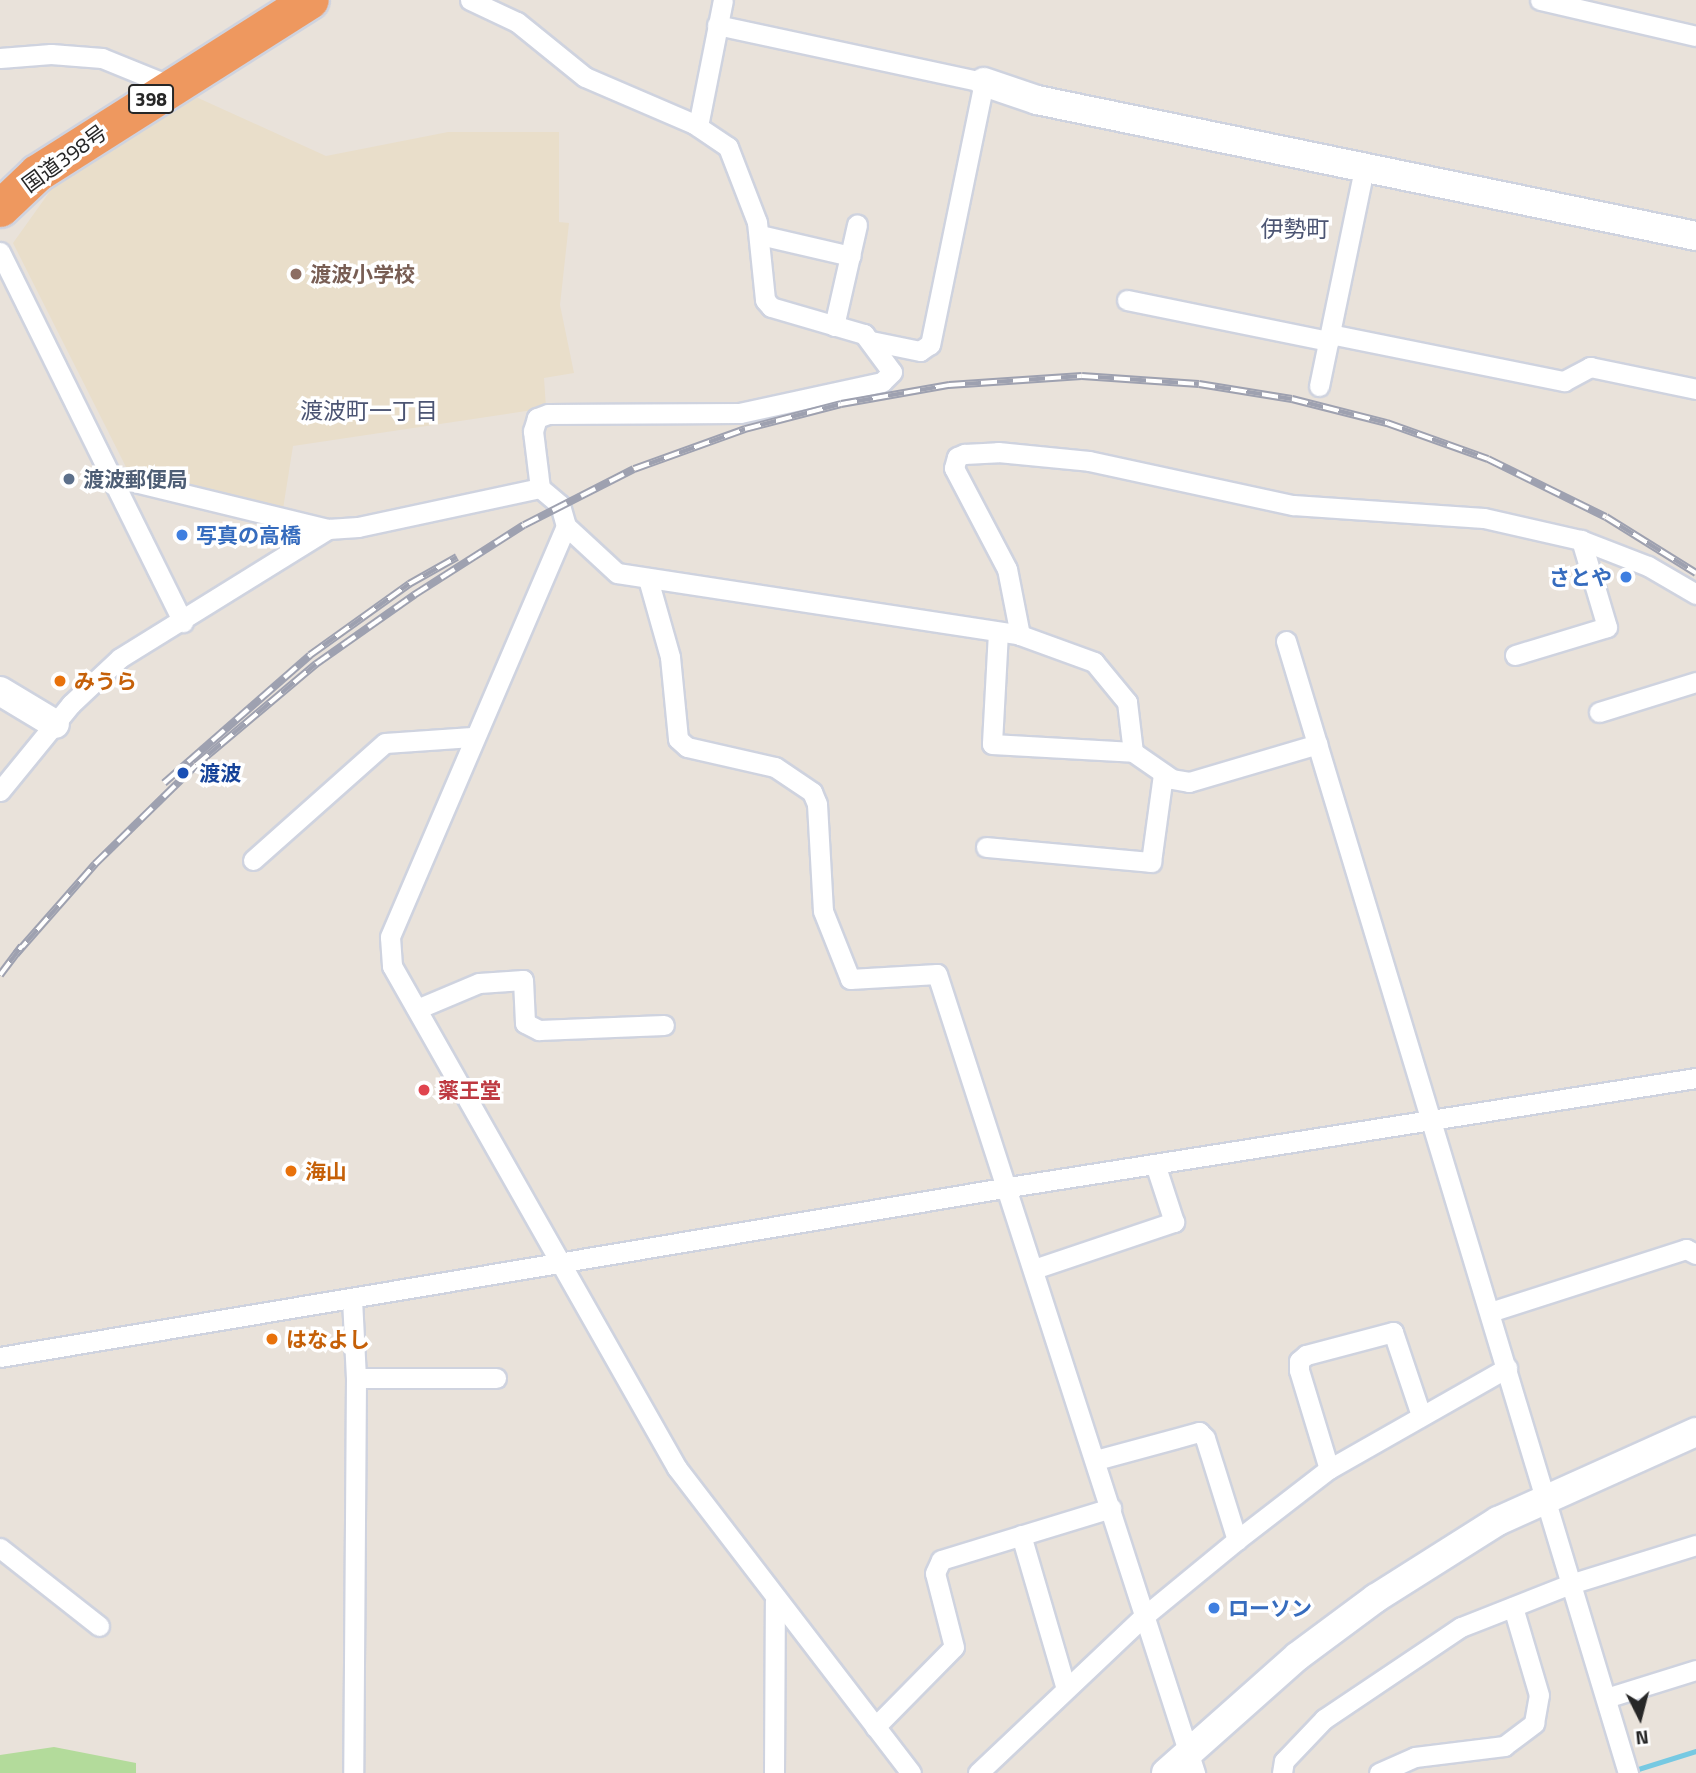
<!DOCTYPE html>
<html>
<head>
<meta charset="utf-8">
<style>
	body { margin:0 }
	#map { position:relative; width:1696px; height:1773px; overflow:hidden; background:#e9e2da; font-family:"Titillium Web","Noto Sans JP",sans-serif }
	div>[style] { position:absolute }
	.education>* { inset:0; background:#e9deca }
	.green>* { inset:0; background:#b3db9b }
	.stream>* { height:5px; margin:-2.5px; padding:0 2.5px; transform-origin:2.5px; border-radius:2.5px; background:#76c9e2 }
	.roads { filter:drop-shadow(2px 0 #cfd3df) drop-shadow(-2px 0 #cfd3df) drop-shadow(0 2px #cfd3df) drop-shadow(0 -2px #cfd3df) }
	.street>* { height:19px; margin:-9.5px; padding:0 9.5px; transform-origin:9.5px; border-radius:9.5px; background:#fff }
	.secondary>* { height:28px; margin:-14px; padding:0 14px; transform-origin:14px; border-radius:14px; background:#fff }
	.highway>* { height:37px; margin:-18.5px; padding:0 18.5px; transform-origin:18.5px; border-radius:18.5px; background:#ee985f }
	.rail>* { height:8px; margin-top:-4px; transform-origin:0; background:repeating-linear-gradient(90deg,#fff 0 16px,#9ea1b0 0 32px); box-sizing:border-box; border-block:2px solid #9ea1b0 }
	.dots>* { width:19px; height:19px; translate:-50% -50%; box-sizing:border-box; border:4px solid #fff; border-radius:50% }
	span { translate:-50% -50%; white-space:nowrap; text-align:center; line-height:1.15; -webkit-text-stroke:7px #fff; paint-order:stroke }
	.shield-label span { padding:2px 5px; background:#fff; border:2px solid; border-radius:5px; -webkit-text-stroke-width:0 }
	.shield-label { font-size:19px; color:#272727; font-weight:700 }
	.street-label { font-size:21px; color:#272727 }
	.education-label { font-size:21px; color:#785e54; font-weight:700 }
	.left { translate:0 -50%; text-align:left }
	.service-label { font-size:21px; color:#4e5e75; font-weight:700 }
	.shop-label { font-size:21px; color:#366cbe; font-weight:700 }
	.right { translate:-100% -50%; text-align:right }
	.food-label { font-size:21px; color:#c56008; font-weight:700 }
	.transit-label { font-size:21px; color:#164399; font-weight:700 }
	.health-label { font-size:21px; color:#be3a42; font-weight:700 }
	.neighbourhood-label { font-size:23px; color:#4c5573 }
	.north { position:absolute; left:1605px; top:1682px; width:70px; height:70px; -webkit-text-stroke:5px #fff; paint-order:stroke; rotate:174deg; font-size:19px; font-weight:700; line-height:28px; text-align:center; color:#272727 }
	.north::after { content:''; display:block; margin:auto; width:24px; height:32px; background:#272727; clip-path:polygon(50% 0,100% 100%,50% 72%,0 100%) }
</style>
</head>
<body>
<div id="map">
	<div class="education">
		<i style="clip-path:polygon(185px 92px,326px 156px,448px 132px,559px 132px,559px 222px,569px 223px,560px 305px,574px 373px,544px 378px,546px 408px,293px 446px,283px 509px,126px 467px,13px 243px,58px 180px)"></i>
	</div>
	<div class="green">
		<i style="clip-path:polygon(54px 1747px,136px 1763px,136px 1773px,0 1773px,0 1755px)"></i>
	</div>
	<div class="stream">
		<i style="left:1632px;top:1771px;width:67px;rotate:-17.4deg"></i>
	</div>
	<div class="roads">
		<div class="street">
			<i style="left:470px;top:0;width:52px;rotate:25.1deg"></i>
			<i style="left:517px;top:22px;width:87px;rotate:39deg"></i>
			<i style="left:585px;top:77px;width:119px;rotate:23.3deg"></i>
			<i style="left:694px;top:124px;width:41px;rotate:34.1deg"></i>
			<i style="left:728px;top:147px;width:80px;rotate:68.9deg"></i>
			<i style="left:757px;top:222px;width:78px;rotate:84.1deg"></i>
			<i style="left:765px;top:300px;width:9px;rotate:49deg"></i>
			<i style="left:771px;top:307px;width:97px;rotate:16.2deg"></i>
			<i style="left:864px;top:334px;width:47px;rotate:53.6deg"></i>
			<i style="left:892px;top:372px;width:14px;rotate:135deg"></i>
			<i style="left:882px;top:382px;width:145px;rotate:167.7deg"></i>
			<i style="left:740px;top:413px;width:192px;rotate:179.7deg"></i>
			<i style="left:548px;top:414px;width:12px;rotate:160deg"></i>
			<i style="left:537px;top:418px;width:14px;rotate:107deg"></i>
			<i style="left:533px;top:431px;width:57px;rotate:83deg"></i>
			<i style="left:1540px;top:0;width:160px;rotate:13deg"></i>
			<i style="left:717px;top:25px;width:273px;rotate:12.1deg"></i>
			<i style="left:984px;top:82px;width:268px;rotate:101.6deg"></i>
			<i style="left:930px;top:344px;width:12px;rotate:145deg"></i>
			<i style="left:920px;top:351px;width:50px;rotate:-168.5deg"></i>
			<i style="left:0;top:58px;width:51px;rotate:-4.5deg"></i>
			<i style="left:51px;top:54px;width:51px;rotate:4.5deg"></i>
			<i style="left:102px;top:58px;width:74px;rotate:22.1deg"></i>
			<i style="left:698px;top:126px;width:128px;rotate:-78.8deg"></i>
			<i style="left:760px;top:235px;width:93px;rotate:13deg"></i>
			<i style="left:0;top:252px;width:413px;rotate:63.7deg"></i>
			<i style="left:1127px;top:300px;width:206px;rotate:11.5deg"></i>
			<i style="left:834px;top:326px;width:104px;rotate:-77.2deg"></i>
			<i style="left:1330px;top:334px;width:239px;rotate:11.4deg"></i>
			<i style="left:1564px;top:381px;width:30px;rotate:-28deg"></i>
			<i style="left:1590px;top:367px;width:108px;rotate:11.7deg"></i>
			<i style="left:1319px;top:386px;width:222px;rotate:-78.3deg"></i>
			<i style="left:114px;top:477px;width:220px;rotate:13.7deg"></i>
			<i style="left:328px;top:529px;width:30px;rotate:-4deg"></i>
			<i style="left:358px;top:527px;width:186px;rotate:-12.1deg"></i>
			<i style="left:540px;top:488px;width:26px;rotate:40deg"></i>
			<i style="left:560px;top:505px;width:22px;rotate:74deg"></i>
			<i style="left:566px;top:526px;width:447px;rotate:113.2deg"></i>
			<i style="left:390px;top:937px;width:29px;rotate:86deg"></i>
			<i style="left:392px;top:966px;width:577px;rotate:60.42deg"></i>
			<i style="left:677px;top:1468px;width:384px;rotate:52.5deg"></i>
			<i style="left:566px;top:526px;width:69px;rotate:42.7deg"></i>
			<i style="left:617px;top:573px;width:408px;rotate:8.7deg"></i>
			<i style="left:1020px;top:635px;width:79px;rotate:20deg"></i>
			<i style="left:1094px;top:662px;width:52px;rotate:50.5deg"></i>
			<i style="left:1127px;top:702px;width:50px;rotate:83.2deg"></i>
			<i style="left:1133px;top:752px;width:47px;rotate:34.7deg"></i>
			<i style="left:1172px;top:779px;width:17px;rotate:10deg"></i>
			<i style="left:1189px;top:782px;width:134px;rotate:-16.4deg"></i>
			<i style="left:648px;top:579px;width:81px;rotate:74.2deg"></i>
			<i style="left:670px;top:657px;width:82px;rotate:84.4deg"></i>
			<i style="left:678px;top:739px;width:12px;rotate:42deg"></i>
			<i style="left:687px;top:747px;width:90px;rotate:12.8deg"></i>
			<i style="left:775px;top:767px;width:45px;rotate:34deg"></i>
			<i style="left:812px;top:792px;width:13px;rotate:67deg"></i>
			<i style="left:817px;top:804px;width:107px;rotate:86.8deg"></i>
			<i style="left:823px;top:911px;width:73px;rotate:68.3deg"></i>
			<i style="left:850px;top:979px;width:87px;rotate:-3.3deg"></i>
			<i style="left:937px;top:974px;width:840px;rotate:72.1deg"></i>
			<i style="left:998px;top:632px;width:112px;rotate:93.1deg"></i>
			<i style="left:992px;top:744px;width:141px;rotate:3.2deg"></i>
			<i style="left:1020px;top:635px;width:67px;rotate:-101.1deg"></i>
			<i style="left:1007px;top:569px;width:114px;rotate:-117.7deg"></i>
			<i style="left:954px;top:468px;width:11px;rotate:-75deg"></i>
			<i style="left:957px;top:457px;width:8px;rotate:-23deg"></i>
			<i style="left:964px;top:454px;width:34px;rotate:-3deg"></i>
			<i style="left:998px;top:452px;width:91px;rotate:5.6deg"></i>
			<i style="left:1089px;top:461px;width:209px;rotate:12.2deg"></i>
			<i style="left:1293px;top:505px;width:191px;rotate:3.9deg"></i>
			<i style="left:1484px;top:518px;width:99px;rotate:12.8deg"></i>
			<i style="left:1581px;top:540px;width:72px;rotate:21.2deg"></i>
			<i style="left:1648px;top:566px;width:56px;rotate:30.3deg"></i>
			<i style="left:1286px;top:641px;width:1183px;rotate:73.19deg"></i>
			<i style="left:1515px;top:655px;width:96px;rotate:-16.9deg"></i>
			<i style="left:1607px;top:627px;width:91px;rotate:-106.6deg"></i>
			<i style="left:1599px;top:712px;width:102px;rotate:-17.2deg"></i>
			<i style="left:0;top:791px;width:112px;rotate:-50.8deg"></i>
			<i style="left:71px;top:704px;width:67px;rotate:-43.2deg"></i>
			<i style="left:120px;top:658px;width:245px;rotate:-31.8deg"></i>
			<i style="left:986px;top:847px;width:166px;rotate:5.2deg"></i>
			<i style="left:1151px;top:862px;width:89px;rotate:-82.2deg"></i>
			<i style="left:253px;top:860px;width:176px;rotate:-41.6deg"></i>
			<i style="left:385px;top:743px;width:87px;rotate:-3.9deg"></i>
			<i style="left:417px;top:1009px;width:67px;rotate:-22.8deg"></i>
			<i style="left:479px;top:983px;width:44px;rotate:-3.9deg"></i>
			<i style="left:523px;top:980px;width:43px;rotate:87.3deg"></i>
			<i style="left:525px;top:1023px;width:16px;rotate:27deg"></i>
			<i style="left:539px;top:1030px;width:125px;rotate:-2.3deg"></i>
			<i style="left:1034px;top:1269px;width:148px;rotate:-18.6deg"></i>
			<i style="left:1174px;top:1222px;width:61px;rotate:-108.1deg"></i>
			<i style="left:352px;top:1299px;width:79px;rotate:87.1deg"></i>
			<i style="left:356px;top:1378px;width:395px;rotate:90.4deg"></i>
			<i style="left:1490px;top:1312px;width:206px;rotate:-17.8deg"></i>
			<i style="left:1686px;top:1249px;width:11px;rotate:27deg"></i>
			<i style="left:0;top:1357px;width:1023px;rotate:-9.56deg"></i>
			<i style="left:1009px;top:1187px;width:696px;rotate:-9.02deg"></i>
			<i style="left:356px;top:1378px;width:140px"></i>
			<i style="left:1096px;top:1460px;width:107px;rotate:-15.2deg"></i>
			<i style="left:1199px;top:1432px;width:8px;rotate:45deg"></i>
			<i style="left:1205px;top:1438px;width:107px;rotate:72.6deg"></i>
			<i style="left:1329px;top:1469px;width:103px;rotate:-106.9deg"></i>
			<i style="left:1299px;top:1370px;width:9px;rotate:-90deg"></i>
			<i style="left:1299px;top:1361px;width:9px;rotate:-41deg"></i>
			<i style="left:1306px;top:1355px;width:90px;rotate:-14.8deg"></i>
			<i style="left:1393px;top:1332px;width:88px;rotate:71.4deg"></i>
			<i style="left:1021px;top:1535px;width:160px;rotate:73.7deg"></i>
			<i style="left:0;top:1548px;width:126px;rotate:38.2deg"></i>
			<i style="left:1606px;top:1698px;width:94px;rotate:-17.3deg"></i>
			<i style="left:875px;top:1727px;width:112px;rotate:-45.4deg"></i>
			<i style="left:954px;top:1647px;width:76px;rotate:-104.4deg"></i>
			<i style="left:935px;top:1573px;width:14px;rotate:-65deg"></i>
			<i style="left:941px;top:1560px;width:178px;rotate:-17deg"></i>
			<i style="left:774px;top:1773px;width:172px;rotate:-89.7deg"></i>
			<i style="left:978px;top:1773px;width:226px;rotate:-43.4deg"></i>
			<i style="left:1142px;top:1618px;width:123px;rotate:-39.4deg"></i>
			<i style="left:1237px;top:1540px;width:116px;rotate:-37.7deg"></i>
			<i style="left:1329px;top:1469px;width:205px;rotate:-29.6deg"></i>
			<i style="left:1282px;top:1773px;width:12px;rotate:-81deg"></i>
			<i style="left:1284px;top:1761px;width:58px;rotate:-46.4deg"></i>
			<i style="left:1324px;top:1719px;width:165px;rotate:-33.9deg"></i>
			<i style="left:1461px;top:1627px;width:117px;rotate:-21.5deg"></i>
			<i style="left:1570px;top:1584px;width:132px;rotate:-17.2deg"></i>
			<i style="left:1379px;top:1773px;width:39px;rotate:-24deg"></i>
			<i style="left:1415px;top:1757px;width:90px;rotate:-7deg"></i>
			<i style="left:1504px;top:1746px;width:38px;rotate:-37deg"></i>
			<i style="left:1534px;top:1723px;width:28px;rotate:-80deg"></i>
			<i style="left:1539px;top:1695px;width:92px;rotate:-106.5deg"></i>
		</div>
		<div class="secondary">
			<i style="left:984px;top:82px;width:56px;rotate:18.8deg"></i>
			<i style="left:1037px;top:100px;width:673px;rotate:11.66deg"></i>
			<i style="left:0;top:691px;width:64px;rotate:31deg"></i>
			<i style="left:1166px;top:1773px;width:176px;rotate:-41.6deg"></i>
			<i style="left:1298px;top:1656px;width:97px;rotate:-36.6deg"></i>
			<i style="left:1376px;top:1598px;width:144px;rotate:-32.3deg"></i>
			<i style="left:1498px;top:1521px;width:217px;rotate:-24.2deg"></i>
		</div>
		<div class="highway">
			<i style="left:0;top:208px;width:51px;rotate:-43.4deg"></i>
			<i style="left:37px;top:173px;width:323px;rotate:-32.4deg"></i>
		</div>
	</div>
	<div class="rail">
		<i style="left:164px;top:783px;width:194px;rotate:-41.2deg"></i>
		<i style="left:310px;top:655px;width:122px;rotate:-35.6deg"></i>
		<i style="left:409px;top:584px;width:55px;rotate:-29.4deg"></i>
		<i style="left:16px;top:954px;width:120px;rotate:-48.7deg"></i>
		<i style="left:95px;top:864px;width:141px;rotate:-44.4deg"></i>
		<i style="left:196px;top:765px;width:157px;rotate:-40.1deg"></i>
		<i style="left:316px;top:664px;width:120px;rotate:-35.1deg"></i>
		<i style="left:414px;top:595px;width:130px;rotate:-32.5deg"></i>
		<i style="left:524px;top:525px;width:123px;rotate:-27deg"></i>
		<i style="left:634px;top:469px;width:118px;rotate:-19.8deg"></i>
		<i style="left:745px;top:429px;width:99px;rotate:-14.6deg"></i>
		<i style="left:841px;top:404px;width:110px;rotate:-10deg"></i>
		<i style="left:949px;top:385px;width:133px;rotate:-3.9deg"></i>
		<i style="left:1082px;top:376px;width:117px;rotate:3.9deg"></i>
		<i style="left:1199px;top:384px;width:94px;rotate:9.2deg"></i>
		<i style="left:1292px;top:399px;width:98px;rotate:14.2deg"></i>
		<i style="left:1387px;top:423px;width:107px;rotate:19.6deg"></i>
		<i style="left:1488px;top:459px;width:131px;rotate:26.2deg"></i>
		<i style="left:1606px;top:517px;width:106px;rotate:31.9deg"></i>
		<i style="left:0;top:975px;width:36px;rotate:-53deg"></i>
	</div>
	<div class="dots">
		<i style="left:296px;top:274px;background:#8d6e63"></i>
		<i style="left:69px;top:479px;background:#5c6f8a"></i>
		<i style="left:182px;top:535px;background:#3f7fe0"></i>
		<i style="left:1626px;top:577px;background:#3f7fe0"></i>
		<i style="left:60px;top:681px;background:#e8710a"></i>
		<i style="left:183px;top:773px;background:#1a4fb4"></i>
		<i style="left:424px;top:1090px;background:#e0444e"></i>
		<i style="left:291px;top:1171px;background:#e8710a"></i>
		<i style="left:272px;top:1339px;background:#e8710a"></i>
		<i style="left:1214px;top:1608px;background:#3f7fe0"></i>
	</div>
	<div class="shield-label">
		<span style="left:151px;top:99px">398</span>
	</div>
	<div class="street-label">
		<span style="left:64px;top:158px;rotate:-36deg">国道398号</span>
	</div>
	<div class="education-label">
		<span class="left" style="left:310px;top:274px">渡波小学校</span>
	</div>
	<div class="service-label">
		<span class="left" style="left:83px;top:479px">渡波郵便局</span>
	</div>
	<div class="shop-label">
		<span class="left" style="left:196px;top:535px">写真の高橋</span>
		<span class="right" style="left:1612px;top:577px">さとや</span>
		<span class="left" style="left:1228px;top:1608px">ローソン</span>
	</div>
	<div class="food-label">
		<span class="left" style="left:74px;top:681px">みうら</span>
		<span class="left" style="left:305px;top:1171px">海山</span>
		<span class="left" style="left:286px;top:1339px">はなよし</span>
	</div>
	<div class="transit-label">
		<span class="left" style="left:199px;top:773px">渡波</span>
	</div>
	<div class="health-label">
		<span class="left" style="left:438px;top:1090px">薬王堂</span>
	</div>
	<div class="neighbourhood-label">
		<span style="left:1295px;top:229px">伊勢町</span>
		<span style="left:369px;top:411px">渡波町一丁目</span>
	</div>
	<div class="north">N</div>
</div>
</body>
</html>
